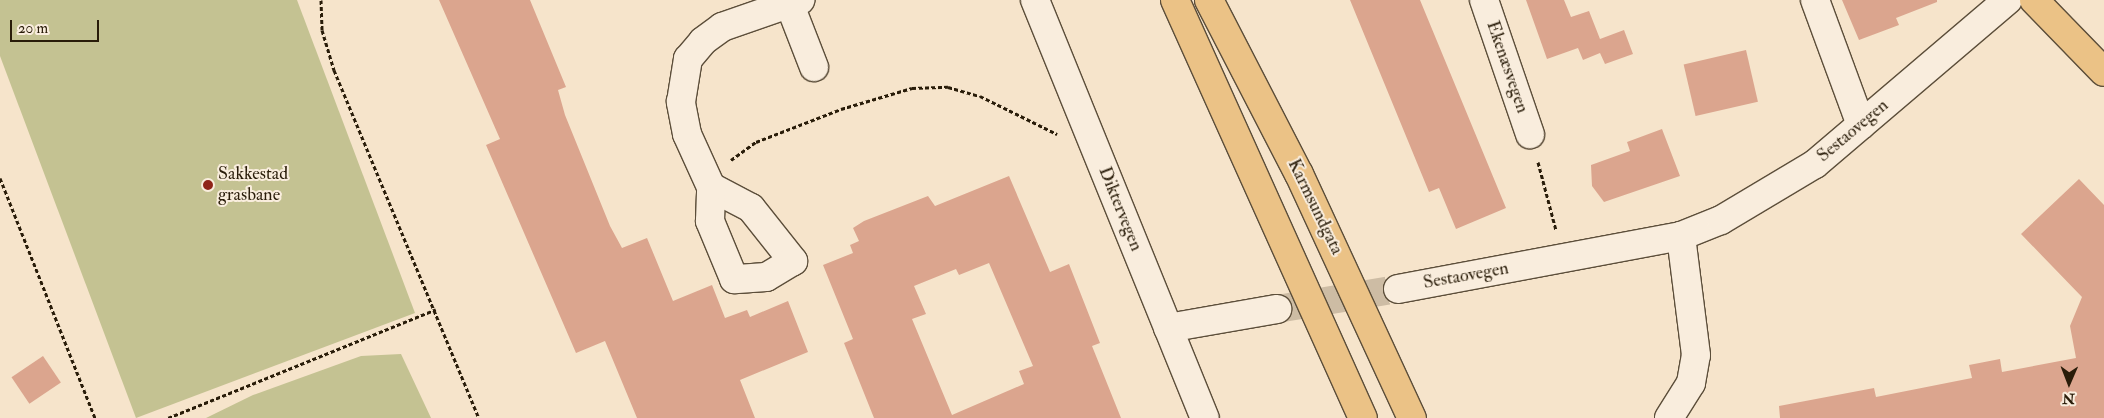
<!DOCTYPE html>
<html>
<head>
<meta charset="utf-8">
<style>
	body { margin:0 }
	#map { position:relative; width:2104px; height:418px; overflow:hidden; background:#f6e4cb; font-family:"IM FELL Double Pica",serif }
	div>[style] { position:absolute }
	.green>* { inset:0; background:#c4c292 }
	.building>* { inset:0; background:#dba58e; transform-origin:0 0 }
	.minor-tunnel>* { height:28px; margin-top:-14px; transform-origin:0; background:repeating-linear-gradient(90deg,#cdbca4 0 28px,transparent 0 42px) }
	.path>* { height:3px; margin-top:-1.5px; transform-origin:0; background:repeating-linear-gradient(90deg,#291c09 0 4px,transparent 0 6.5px) }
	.roads { filter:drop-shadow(1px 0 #5c4e3a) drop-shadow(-1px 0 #5c4e3a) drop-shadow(0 1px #5c4e3a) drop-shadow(0 -1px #5c4e3a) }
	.minor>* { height:28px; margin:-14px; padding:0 14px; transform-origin:14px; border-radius:14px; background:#f9eddd }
	.major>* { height:28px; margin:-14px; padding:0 14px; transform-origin:14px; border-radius:14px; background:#ebc286 }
	.highway>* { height:28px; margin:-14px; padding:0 14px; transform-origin:14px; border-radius:14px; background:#ebc286 }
	.dots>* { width:14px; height:14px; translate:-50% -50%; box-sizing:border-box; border:2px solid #f9eddd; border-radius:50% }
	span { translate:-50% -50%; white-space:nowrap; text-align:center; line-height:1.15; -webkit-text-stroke:4px #f9eddd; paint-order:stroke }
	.street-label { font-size:18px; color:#291c09 }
	.poi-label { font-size:18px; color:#291c09 }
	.left { translate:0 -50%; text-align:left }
	.north { position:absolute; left:2044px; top:358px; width:50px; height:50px; -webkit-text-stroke:4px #f9eddd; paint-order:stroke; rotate:181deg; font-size:14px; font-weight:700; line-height:20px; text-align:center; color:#291c09 }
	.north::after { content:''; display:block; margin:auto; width:18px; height:22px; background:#291c09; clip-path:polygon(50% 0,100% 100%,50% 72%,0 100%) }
	.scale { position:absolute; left:10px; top:20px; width:89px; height:22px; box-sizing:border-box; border:2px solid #291c09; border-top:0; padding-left:6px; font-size:15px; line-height:18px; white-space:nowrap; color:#291c09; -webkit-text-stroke:4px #f9eddd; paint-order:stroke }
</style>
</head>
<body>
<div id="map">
	<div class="green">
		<i style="clip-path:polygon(0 0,297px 0,415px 313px,136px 418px,0 56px)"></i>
		<i style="clip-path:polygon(401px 354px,431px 418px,206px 418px,253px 395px,361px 356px)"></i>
	</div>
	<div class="building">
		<i style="clip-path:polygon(439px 0,530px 0,566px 87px,558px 90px,565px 115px,610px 226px,622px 248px,647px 238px,673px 301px,712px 285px,725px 318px,747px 310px,750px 317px,788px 301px,808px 352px,740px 380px,755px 418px,637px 418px,605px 341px,576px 353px,486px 145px,500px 139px)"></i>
		<i style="clip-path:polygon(1350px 0,1420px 0,1506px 208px,1456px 229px,1439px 188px,1429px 192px)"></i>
		<i style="clip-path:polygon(1526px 0,1564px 0,1571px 17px,1589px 11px,1600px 39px,1624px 30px,1633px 54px,1605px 64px,1600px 53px,1583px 60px,1578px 48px,1547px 59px)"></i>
		<i style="clip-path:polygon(1842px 0,1937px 0,1937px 2px,1896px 18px,1899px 25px,1859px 40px)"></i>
		<i style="left:1746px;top:50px;width:53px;height:64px;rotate:77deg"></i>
		<i style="clip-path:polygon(1662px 129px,1680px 176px,1604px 202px,1592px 186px,1591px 165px,1630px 151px,1627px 142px)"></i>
		<i style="clip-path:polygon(evenodd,1009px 176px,1050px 272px,1069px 264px,1100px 343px,1092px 346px,1121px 418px,874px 418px,844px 343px,853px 339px,823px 265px,853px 253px,850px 245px,859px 241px,853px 228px,864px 221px,928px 196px,935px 206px,1009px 176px,989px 263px,1033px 366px,1019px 371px,1024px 384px,952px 415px,912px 319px,926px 314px,914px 286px,956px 269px,959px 275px,989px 263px)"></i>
		<i style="clip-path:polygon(2079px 179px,2104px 205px,2104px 418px,1780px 418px,1779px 406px,1874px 388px,1876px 397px,1972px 378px,1969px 365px,2000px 359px,2002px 372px,2076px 358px,2070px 326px,2082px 297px,2021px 234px)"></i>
		<i style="left:43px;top:356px;width:32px;height:38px;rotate:56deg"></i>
	</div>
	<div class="minor-tunnel">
		<i style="left:1277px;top:309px;width:123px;rotate:-9.4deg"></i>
	</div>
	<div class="path">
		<i style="left:321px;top:0;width:30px;rotate:88deg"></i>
		<i style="left:322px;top:30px;width:42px;rotate:73.3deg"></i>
		<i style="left:334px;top:70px;width:377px;rotate:67.4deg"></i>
		<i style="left:731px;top:160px;width:31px;rotate:-36deg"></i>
		<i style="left:756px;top:142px;width:91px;rotate:-21.2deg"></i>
		<i style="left:841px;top:109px;width:74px;rotate:-16.5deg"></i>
		<i style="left:912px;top:88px;width:36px;rotate:-2deg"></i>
		<i style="left:948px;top:87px;width:33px;rotate:16deg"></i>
		<i style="left:980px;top:96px;width:86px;rotate:26.3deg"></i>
		<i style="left:1538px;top:162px;width:70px;rotate:75.2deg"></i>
		<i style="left:0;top:178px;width:258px;rotate:68.4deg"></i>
		<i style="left:168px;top:418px;width:289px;rotate:-22.1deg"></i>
	</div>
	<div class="roads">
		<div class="minor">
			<i style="left:788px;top:0;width:72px;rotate:68.8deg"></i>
			<i style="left:1035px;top:0;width:451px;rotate:67.9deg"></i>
			<i style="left:1484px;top:0;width:142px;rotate:71.1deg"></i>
			<i style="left:1815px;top:0;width:133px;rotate:69.8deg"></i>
			<i style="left:711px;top:187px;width:45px;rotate:27.7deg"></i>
			<i style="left:751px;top:208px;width:68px;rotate:51.6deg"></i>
			<i style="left:793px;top:261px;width:31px;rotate:149deg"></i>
			<i style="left:766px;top:277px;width:32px;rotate:176deg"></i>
			<i style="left:734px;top:279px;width:63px;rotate:-112.5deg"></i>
			<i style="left:710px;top:221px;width:34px;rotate:-88deg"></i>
			<i style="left:711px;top:187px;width:58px;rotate:-114.4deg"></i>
			<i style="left:687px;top:134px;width:33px;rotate:-101deg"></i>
			<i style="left:681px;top:102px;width:44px;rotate:-80.8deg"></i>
			<i style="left:688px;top:59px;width:23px;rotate:-50deg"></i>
			<i style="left:703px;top:41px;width:24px;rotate:-36deg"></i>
			<i style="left:722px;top:27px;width:83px;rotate:-19.1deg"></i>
			<i style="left:1398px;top:289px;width:288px;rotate:-10.6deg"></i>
			<i style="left:1681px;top:236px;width:43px;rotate:-21.8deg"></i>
			<i style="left:1721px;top:220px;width:109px;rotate:-30.8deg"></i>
			<i style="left:1815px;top:164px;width:253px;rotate:-40.4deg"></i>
			<i style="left:1168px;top:328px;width:111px;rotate:-9.9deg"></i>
			<i style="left:1669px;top:418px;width:41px;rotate:-57.8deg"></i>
			<i style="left:1691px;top:383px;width:28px;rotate:-80deg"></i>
			<i style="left:1696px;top:355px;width:120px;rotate:-97.2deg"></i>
		</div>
		<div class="major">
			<i style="left:2034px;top:0;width:100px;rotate:45.8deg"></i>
		</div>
		<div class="highway">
			<i style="left:1175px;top:0;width:458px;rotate:65.8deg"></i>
			<i style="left:1209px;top:0;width:196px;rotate:62.7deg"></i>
			<i style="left:1299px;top:174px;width:269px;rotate:65.2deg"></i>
		</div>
	</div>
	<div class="dots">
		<i style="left:208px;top:185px;background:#8f2418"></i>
	</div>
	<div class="street-label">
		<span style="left:1507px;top:67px;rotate:71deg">Ekenæsvegen</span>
		<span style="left:1853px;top:131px;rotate:-40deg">Sestaovegen</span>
		<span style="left:1315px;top:207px;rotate:64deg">Karmsundgata</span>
		<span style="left:1120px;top:209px;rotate:68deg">Diktervegen</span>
		<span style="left:1466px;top:276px;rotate:-10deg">Sestaovegen</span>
	</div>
	<div class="poi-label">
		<span class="left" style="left:218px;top:185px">Sakkestad<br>grasbane</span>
	</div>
	<div class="north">N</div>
	<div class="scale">20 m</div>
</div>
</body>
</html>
